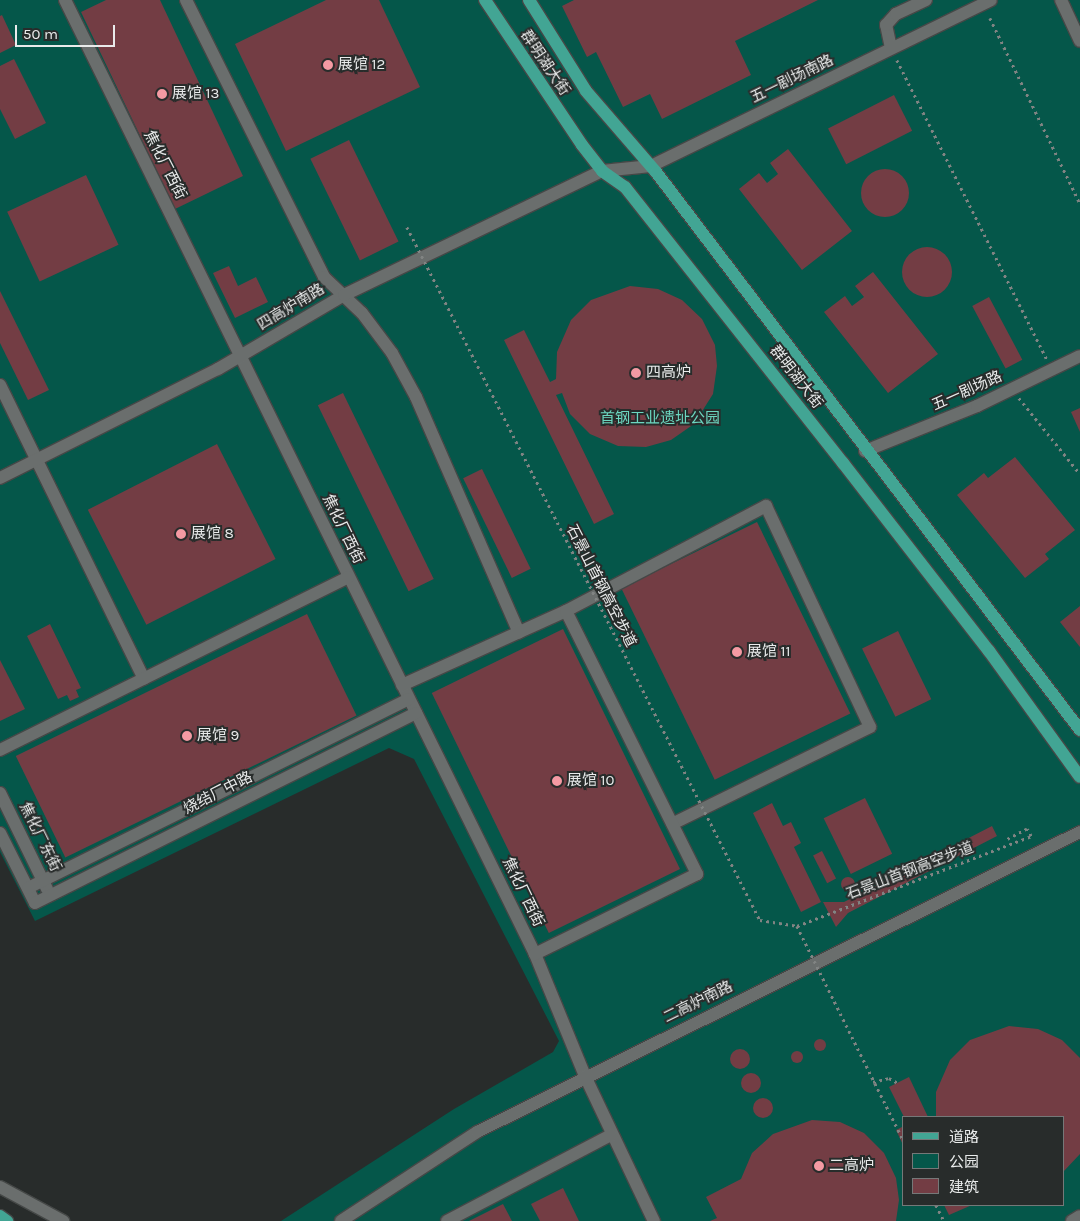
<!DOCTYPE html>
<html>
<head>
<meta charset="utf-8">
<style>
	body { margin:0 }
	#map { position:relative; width:1080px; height:1221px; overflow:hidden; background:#282c2b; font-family:Karla,"Noto Sans SC",sans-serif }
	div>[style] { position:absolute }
	.green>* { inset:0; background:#05574a }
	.building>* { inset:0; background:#733d44; transform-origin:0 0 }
	.round { border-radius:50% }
	.path>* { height:2.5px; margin-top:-1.25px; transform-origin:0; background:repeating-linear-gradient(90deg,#818483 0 2.5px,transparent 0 6.5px) }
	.roads { filter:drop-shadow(1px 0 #454847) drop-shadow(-1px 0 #454847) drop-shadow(0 1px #454847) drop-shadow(0 -1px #454847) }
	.minor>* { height:12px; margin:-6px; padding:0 6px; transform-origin:6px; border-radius:6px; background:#6a6e6d }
	.major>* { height:12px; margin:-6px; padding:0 6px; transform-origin:6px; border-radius:6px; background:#42a594 }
	.path-bridge>* { height:2.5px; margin-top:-1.25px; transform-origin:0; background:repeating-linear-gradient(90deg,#818483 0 2.5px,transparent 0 6.5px) }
	.dots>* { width:14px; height:14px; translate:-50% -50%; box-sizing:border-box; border:2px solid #282c2b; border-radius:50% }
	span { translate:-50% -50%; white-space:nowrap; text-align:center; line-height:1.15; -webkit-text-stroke:4px #282c2b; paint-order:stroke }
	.street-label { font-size:15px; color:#e9ebeb }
	.poi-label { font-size:15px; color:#e9ebeb }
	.left { translate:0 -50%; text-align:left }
	.park-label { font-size:15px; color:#6cd7c0 }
	.legend { position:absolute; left:902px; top:1116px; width:162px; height:90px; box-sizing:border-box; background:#282c2b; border:1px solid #757878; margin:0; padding:6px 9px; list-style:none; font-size:15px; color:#e9ebeb }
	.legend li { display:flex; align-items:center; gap:10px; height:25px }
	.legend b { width:25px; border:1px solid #757878 }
	.scale { position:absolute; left:15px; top:25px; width:100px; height:22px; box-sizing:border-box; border:2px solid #e9ebeb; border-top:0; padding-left:6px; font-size:15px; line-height:18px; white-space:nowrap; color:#e9ebeb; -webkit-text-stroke:4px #282c2b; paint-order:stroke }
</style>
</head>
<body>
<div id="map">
	<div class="green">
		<i style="clip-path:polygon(evenodd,0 0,1080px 0,1080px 1221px,281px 1221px,454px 1109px,553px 1052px,559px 1041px,414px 759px,389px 748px,35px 921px,0 852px,0 0,904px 1117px,1064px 1117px,1064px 1205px,904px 1205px,904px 1117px)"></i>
	</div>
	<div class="building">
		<i style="clip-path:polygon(106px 0,160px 0,243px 176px,175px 209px,81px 12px)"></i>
		<i style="clip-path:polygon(326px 0,379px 0,420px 87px,286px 151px,235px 44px)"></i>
		<i style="clip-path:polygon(574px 0,818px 0,735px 41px,751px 75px,662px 119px,650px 94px,623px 107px,596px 52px,587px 57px,562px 6px)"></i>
		<i style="clip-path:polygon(2px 15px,16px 45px,0 53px,0 16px)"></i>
		<i style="clip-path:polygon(14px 59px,46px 123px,15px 139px,0 109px,0 66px)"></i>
		<i style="left:894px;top:95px;width:40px;height:74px;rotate:63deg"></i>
		<i style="left:349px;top:140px;width:113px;height:43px;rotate:64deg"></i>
		<i style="clip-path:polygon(788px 149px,852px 231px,802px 270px,739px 189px,759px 173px,767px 183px,778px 174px,770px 163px)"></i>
		<i class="round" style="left:861px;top:169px;width:48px;height:48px"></i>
		<i style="left:86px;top:175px;width:77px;height:87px;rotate:65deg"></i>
		<i class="round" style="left:902px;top:247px;width:50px;height:50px"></i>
		<i style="clip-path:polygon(229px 266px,238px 286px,256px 277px,268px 302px,235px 318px,213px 273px)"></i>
		<i style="clip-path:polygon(873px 272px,938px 354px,888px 393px,824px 312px,845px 296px,852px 306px,864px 297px,855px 286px)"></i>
		<i style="clip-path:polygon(630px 286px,658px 289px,682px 300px,702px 319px,715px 345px,717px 366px,713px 394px,694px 424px,671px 440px,646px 447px,618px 446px,590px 434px,570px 414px,562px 393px,556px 395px,614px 514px,594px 524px,504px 340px,524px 330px,550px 382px,556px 379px,557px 352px,571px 320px,591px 300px)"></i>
		<i style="clip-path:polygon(0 291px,49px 390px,28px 400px,0 343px)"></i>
		<i style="left:989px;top:297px;width:71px;height:19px;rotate:62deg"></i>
		<i style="left:343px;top:393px;width:207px;height:28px;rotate:64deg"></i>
		<i style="clip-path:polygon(1080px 408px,1080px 432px,1071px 412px)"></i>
		<i style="left:217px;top:444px;width:129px;height:145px;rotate:63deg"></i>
		<i style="clip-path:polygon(1015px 457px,1075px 530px,1045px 554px,1049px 559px,1025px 578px,957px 495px,984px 473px,988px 478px)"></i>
		<i style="left:482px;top:469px;width:111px;height:21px;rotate:64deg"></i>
		<i style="left:757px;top:522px;width:213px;height:151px;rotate:64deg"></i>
		<i style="clip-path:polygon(1080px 606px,1080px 647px,1060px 622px)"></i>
		<i style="left:307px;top:614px;width:113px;height:324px;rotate:64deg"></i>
		<i style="clip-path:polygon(50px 624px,81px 688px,76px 690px,79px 697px,70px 701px,67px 695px,58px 699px,27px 636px)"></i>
		<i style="left:563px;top:629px;width:267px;height:146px;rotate:64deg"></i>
		<i style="left:898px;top:631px;width:76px;height:40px;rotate:64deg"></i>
		<i style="clip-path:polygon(0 660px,25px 709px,0 721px)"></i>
		<i style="left:865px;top:798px;width:62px;height:46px;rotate:64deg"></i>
		<i style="clip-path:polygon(772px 803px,783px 826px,791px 822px,801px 843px,794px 847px,821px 902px,801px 912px,753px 813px)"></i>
		<i style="clip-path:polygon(992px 826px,997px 836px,848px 913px,836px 927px,823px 902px,844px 902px)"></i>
		<i style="left:822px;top:851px;width:31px;height:10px;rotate:63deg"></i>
		<i class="round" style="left:841px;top:877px;width:14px;height:14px"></i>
		<i style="clip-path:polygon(1009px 1026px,1038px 1029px,1062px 1040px,1080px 1058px,1080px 1154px,1064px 1171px,1064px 1117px,936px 1117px,936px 1092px,950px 1060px,970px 1040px)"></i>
		<i class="round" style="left:814px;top:1039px;width:12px;height:12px"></i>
		<i class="round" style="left:730px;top:1049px;width:20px;height:20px"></i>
		<i class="round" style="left:791px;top:1051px;width:12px;height:12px"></i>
		<i class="round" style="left:741px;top:1073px;width:20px;height:20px"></i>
		<i style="clip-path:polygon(909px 1077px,928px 1117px,904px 1117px,889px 1087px)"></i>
		<i class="round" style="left:753px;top:1098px;width:20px;height:20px"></i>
		<i style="clip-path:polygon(812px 1120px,840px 1122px,864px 1133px,884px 1153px,896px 1178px,899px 1200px,896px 1221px,710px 1221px,717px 1218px,706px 1197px,741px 1179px,752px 1153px,773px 1134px)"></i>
		<i style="clip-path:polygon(904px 1126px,904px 1147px,896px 1130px)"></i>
		<i style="clip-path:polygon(563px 1188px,579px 1221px,540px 1221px,531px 1204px)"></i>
		<i style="clip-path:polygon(503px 1204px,512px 1221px,469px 1221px)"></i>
		<i style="clip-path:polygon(944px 1205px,972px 1205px,949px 1215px)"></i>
	</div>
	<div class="path">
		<i style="left:990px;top:18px;width:206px;rotate:64.1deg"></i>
		<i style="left:897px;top:60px;width:335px;rotate:63.4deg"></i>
		<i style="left:1019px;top:398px;width:97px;rotate:51.2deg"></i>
		<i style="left:797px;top:926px;width:251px;rotate:-21deg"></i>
		<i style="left:1031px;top:836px;width:8px;rotate:-120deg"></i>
		<i style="left:1027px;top:829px;width:24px;rotate:152deg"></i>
		<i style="left:873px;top:1082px;width:16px;rotate:-14deg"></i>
		<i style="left:889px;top:1078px;width:10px;rotate:29deg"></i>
		<i style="left:936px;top:1205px;width:18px;rotate:63deg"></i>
	</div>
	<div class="roads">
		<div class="minor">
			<i style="left:65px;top:0;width:1063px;rotate:63.77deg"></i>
			<i style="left:535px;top:954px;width:132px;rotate:67.7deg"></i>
			<i style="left:585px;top:1076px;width:161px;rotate:64.6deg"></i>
			<i style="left:186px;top:0;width:309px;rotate:63.5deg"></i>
			<i style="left:324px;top:277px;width:52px;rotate:43.5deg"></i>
			<i style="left:362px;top:313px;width:50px;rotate:53.1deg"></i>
			<i style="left:392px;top:353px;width:50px;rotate:61.4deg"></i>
			<i style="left:416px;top:397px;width:257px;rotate:66.4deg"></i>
			<i style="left:1061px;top:0;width:45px;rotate:65.1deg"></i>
			<i style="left:891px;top:48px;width:24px;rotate:-102deg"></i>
			<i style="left:886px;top:25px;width:15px;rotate:-48deg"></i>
			<i style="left:896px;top:14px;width:33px;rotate:-25deg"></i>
			<i style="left:0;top:385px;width:327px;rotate:63.9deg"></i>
			<i style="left:865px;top:451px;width:121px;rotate:-21.9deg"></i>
			<i style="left:977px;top:406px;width:114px;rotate:-25.9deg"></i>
			<i style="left:0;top:478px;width:244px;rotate:-26.6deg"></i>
			<i style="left:218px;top:369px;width:146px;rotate:-30.4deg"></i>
			<i style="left:344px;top:295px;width:286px;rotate:-25.7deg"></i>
			<i style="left:602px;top:171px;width:49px;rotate:-5.8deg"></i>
			<i style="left:651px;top:166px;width:378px;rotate:-26deg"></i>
			<i style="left:566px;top:611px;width:226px;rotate:-27.7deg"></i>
			<i style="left:766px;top:506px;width:244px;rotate:64.8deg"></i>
			<i style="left:870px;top:727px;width:220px;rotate:153.9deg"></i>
			<i style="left:402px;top:685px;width:180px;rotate:-24.3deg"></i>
			<i style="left:566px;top:611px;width:294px;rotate:63.5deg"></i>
			<i style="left:697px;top:874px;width:181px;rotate:153.7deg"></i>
			<i style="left:0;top:750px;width:389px;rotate:-26.4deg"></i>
			<i style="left:0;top:793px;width:107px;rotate:63.9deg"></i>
			<i style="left:0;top:833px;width:78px;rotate:63.4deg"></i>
			<i style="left:35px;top:903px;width:426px;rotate:-26.5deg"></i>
			<i style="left:28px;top:888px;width:425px;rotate:-26.4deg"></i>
			<i style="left:0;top:1187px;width:72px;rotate:28.4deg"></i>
			<i style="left:341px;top:1221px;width:163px;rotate:-33.2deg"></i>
			<i style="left:477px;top:1132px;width:674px;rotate:-26.45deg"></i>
			<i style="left:447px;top:1221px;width:185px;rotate:-27.7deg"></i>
			<i style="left:1072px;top:1221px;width:9px;rotate:-32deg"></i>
		</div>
		<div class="major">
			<i style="left:485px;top:0;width:174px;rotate:56.2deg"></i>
			<i style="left:582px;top:145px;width:33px;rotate:52deg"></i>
			<i style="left:602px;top:171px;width:28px;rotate:35deg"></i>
			<i style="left:625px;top:187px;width:352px;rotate:51.7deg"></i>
			<i style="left:843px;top:463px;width:238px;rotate:52.2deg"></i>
			<i style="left:989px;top:651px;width:155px;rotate:54.2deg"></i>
			<i style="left:529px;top:0;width:107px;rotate:57.9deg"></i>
			<i style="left:586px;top:91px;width:107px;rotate:49.2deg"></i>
			<i style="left:656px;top:172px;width:701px;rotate:52.77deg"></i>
			<i style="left:0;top:1216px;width:9px;rotate:36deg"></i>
		</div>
	</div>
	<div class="path-bridge">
		<i style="left:407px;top:227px;width:778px;rotate:63.01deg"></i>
		<i style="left:760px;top:920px;width:37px;rotate:9deg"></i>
		<i style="left:797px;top:926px;width:241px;rotate:63.6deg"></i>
	</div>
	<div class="dots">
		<i style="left:328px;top:65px;background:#f49aa3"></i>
		<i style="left:162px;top:94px;background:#f49aa3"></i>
		<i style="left:636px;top:373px;background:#f49aa3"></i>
		<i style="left:181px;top:534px;background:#f49aa3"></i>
		<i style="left:737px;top:652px;background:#f49aa3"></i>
		<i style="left:187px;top:736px;background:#f49aa3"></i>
		<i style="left:557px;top:781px;background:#f49aa3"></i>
		<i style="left:819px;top:1166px;background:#f49aa3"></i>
	</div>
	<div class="street-label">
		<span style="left:545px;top:63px;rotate:56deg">群明湖大街</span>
		<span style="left:792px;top:79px;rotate:-26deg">五一剧场南路</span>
		<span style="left:165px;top:165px;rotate:63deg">焦化厂西街</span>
		<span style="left:291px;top:307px;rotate:-31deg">四高炉南路</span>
		<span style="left:796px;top:377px;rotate:52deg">群明湖大街</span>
		<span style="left:967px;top:391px;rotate:-24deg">五一剧场路</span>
		<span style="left:343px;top:529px;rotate:64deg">焦化厂西街</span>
		<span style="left:601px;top:586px;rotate:63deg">石景山首钢高空步道</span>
		<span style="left:218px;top:793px;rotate:-27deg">烧结厂中路</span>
		<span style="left:40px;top:837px;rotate:64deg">焦化厂东街</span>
		<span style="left:910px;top:871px;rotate:-21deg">石景山首钢高空步道</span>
		<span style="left:523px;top:892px;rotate:64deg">焦化厂西街</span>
		<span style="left:698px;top:1002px;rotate:-26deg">二高炉南路</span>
	</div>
	<div class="poi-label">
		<span class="left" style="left:338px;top:65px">展馆 12</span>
		<span class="left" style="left:172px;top:94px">展馆 13</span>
		<span class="left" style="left:646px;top:373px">四高炉</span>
		<span class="left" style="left:191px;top:534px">展馆 8</span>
		<span class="left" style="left:747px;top:652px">展馆 11</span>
		<span class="left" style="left:197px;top:736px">展馆 9</span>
		<span class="left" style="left:567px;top:781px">展馆 10</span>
		<span class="left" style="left:829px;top:1166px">二高炉</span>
	</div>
	<div class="park-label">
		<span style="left:660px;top:419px">首钢工业遗址公园</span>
	</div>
	<ul class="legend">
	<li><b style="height:6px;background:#42a594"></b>道路</li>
	<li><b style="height:14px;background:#05574a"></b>公园</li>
	<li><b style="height:14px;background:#733d44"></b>建筑</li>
	</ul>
	<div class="scale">50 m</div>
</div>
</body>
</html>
